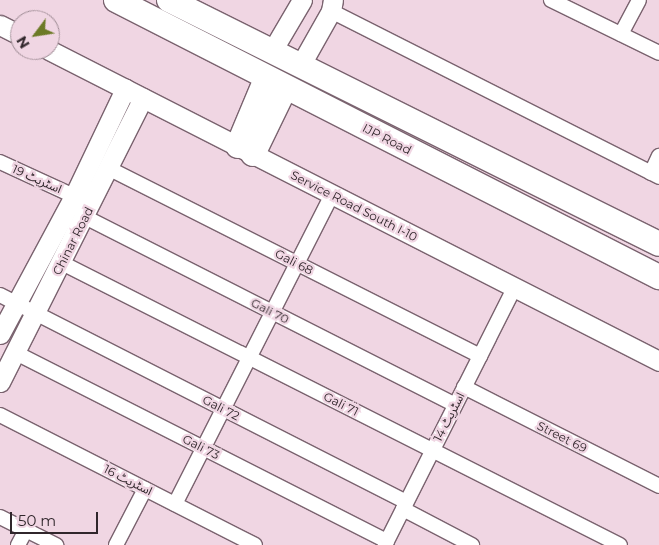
<!DOCTYPE html>
<html>
<head>
<meta charset="utf-8">
<style>
	body { margin:0 }
	#map { position:relative; width:659px; height:545px; overflow:hidden; background:#f0d6e3; font-family:Montserrat,"Noto Sans Arabic",sans-serif }
	div>[style] { position:absolute }
	.roads { filter:drop-shadow(1px 0 #7a636f) drop-shadow(-1px 0 #7a636f) drop-shadow(0 1px #7a636f) drop-shadow(0 -1px #7a636f) }
	.street>* { height:14px; margin:-7px; padding:0 7px; transform-origin:7px; border-radius:7px; background:#fff }
	.secondary>* { height:19px; margin:-9.5px; padding:0 9.5px; transform-origin:9.5px; border-radius:9.5px; background:#fff }
	.highway>* { height:24px; margin:-12px; padding:0 12px; transform-origin:12px; border-radius:12px; background:#fff }
	span { translate:-50% -50%; white-space:nowrap; text-align:center; line-height:1.15; -webkit-text-stroke:4.5px #f0d6e3; paint-order:stroke }
	.street-label { font-size:12px; color:#30262b }
	.north { position:absolute; left:10px; top:10px; width:50px; height:50px; box-sizing:border-box; background:#f0d6e3; border:1px solid #a39099; border-radius:50%; rotate:239deg; font-size:14px; font-weight:700; line-height:20px; text-align:center; color:#30262b }
	.north::after { content:''; display:block; margin:auto; width:18px; height:22px; background:#6c7a26; clip-path:polygon(50% 0,100% 100%,50% 72%,0 100%) }
	.scale { position:absolute; left:10px; top:512px; width:88px; height:22px; box-sizing:border-box; border:2px solid #30262b; border-top:0; padding-left:6px; font-size:15px; line-height:18px; white-space:nowrap; color:#30262b; -webkit-text-stroke:4px #f0d6e3; paint-order:stroke }
</style>
</head>
<body>
<div id="map">
	<div class="roads">
		<div class="street">
			<i style="left:551px;top:0;width:120px;rotate:26.1deg"></i>
			<i style="left:331px;top:11px;width:368px;rotate:26.8deg"></i>
			<i style="left:621px;top:34px;width:38px;rotate:-62deg"></i>
			<i style="left:0;top:162px;width:81px;rotate:24.7deg"></i>
			<i style="left:74px;top:196px;width:24px;rotate:62deg"></i>
			<i style="left:85px;top:217px;width:415px;rotate:26.9deg"></i>
			<i style="left:108px;top:168px;width:417px;rotate:26.8deg"></i>
			<i style="left:651px;top:173px;width:19px;rotate:-65deg"></i>
			<i style="left:62px;top:263px;width:625px;rotate:26.81deg"></i>
			<i style="left:0;top:295px;width:456px;rotate:27deg"></i>
			<i style="left:16px;top:353px;width:416px;rotate:26.9deg"></i>
			<i style="left:464px;top:387px;width:219px;rotate:26.9deg"></i>
			<i style="left:0;top:415px;width:286px;rotate:27deg"></i>
			<i style="left:175px;top:504px;width:347px;rotate:-63.1deg"></i>
			<i style="left:403px;top:509px;width:78px;rotate:27.6deg"></i>
			<i style="left:0;top:517px;width:63px;rotate:26.6deg"></i>
			<i style="left:18px;top:545px;width:17px;rotate:-62deg"></i>
			<i style="left:116px;top:545px;width:63px;rotate:-62.6deg"></i>
			<i style="left:385px;top:545px;width:287px;rotate:-63.3deg"></i>
		</div>
		<div class="secondary">
			<i style="left:0;top:25px;width:22px;rotate:27deg"></i>
			<i style="left:49px;top:50px;width:685px;rotate:27.01deg"></i>
			<i style="left:272px;top:51px;width:59px;rotate:-59.5deg"></i>
			<i style="left:300px;top:66px;width:63px;rotate:-60.6deg"></i>
			<i style="left:331px;top:11px;width:11px;rotate:-80deg"></i>
			<i style="left:0;top:334px;width:157px;rotate:-61.8deg"></i>
			<i style="left:74px;top:196px;width:119px;rotate:-64.5deg"></i>
			<i style="left:0;top:382px;width:318px;rotate:-63.3deg"></i>
		</div>
		<div class="highway">
			<i style="left:116px;top:0;width:610px;rotate:27.03deg"></i>
			<i style="left:169px;top:0;width:547px;rotate:26.47deg"></i>
			<i style="left:238px;top:146px;width:73px;rotate:-67.3deg"></i>
			<i style="left:253px;top:154px;width:73px;rotate:-64.1deg"></i>
		</div>
	</div>
	<div class="street-label">
		<span style="left:387px;top:139px;rotate:27deg">IJP Road</span>
		<span style="left:37px;top:179px;rotate:24deg">اسٹریٹ 19</span>
		<span style="left:354px;top:206px;rotate:27deg">Service Road South I-10</span>
		<span style="left:73px;top:241px;rotate:-63deg">Chinar Road</span>
		<span style="left:294px;top:262px;rotate:27deg">Gali 68</span>
		<span style="left:270px;top:311px;rotate:27deg">Gali 70</span>
		<span style="left:341px;top:404px;rotate:27deg">Gali 71</span>
		<span style="left:221px;top:408px;rotate:27deg">Gali 72</span>
		<span style="left:449px;top:417px;rotate:-63deg">اسٹریٹ 14</span>
		<span style="left:562px;top:437px;rotate:27deg">Street 69</span>
		<span style="left:201px;top:447px;rotate:27deg">Gali 73</span>
		<span style="left:128px;top:480px;rotate:27deg">اسٹریٹ 16</span>
	</div>
	<div class="north">N</div>
	<div class="scale">50 m</div>
</div>
</body>
</html>
